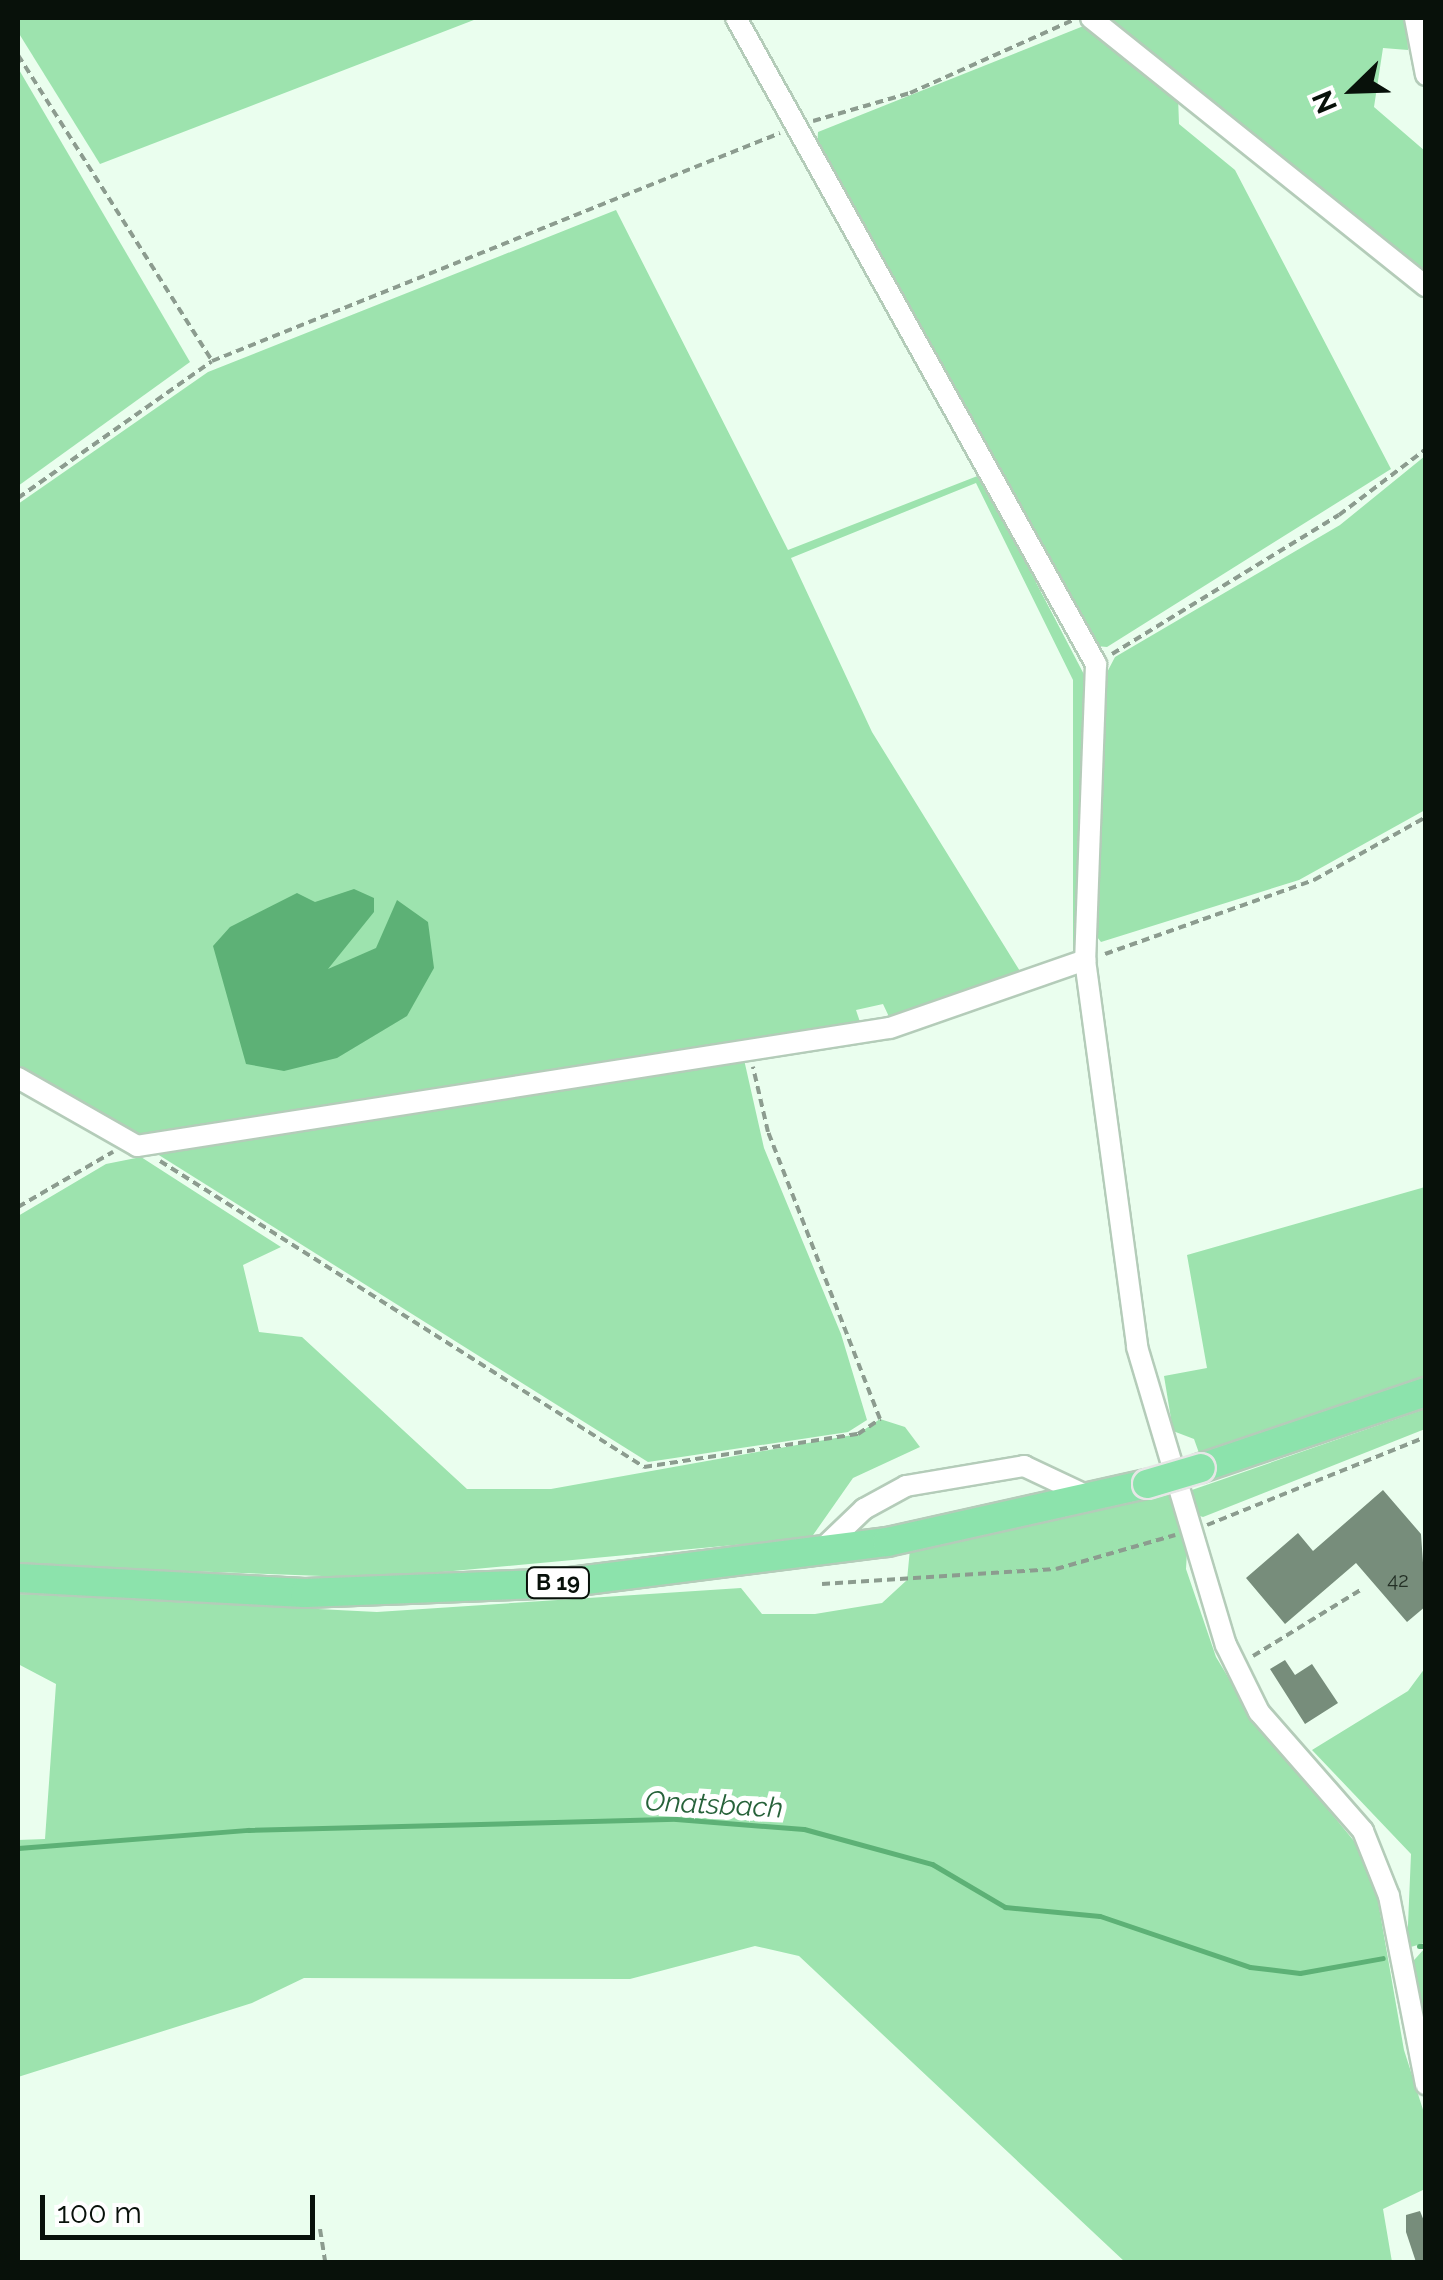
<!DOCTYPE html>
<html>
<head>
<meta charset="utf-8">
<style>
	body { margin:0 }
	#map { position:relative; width:1443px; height:2280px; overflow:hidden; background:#eafeee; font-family:Raleway,sans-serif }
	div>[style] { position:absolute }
	.green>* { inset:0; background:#9de3ae }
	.water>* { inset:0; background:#5db176 }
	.stream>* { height:5px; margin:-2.5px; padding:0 2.5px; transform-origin:2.5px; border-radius:2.5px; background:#5db176 }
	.building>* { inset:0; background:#778d7b }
	.path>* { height:4px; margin-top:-2px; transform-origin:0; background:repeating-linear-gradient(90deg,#8c9c8f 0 8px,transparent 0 13px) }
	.roads { filter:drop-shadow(2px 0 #b4ccb9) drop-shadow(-2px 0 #b4ccb9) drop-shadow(0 2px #b4ccb9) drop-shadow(0 -2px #b4ccb9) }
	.minor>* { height:20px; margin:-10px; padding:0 10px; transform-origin:10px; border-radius:10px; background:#fff }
	.major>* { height:28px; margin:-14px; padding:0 14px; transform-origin:14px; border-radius:14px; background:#8ce3ac }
	.bridges { filter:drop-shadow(2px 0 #e6e7e6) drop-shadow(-2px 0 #e6e7e6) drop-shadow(0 2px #e6e7e6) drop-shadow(0 -2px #e6e7e6) }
	.major-bridge>* { height:28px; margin:-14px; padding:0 14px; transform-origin:14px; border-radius:14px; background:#8ce3ac }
	span { translate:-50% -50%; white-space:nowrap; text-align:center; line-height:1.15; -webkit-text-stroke:10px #fff; paint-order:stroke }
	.number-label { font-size:20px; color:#243026 }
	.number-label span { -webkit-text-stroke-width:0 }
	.shield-label span { padding:2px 8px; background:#fff; border:2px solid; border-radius:8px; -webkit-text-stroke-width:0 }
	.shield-label { font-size:22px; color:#08110a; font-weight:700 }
	.water-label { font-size:28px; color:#27623a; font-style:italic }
	.frame { position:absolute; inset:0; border:20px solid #08110a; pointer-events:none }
	.north { position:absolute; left:1303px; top:40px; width:100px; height:100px; -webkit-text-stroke:8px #fff; paint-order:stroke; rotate:247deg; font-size:28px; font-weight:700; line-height:40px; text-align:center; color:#08110a }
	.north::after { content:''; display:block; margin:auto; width:35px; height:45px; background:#08110a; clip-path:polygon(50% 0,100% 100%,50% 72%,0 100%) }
	.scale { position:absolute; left:40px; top:2195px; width:275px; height:45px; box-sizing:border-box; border:5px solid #08110a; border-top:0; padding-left:12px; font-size:30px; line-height:35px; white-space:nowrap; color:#08110a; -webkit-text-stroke:8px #fff; paint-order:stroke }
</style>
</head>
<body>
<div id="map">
	<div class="green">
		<i style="clip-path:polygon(18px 18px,479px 18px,100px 164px,18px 32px)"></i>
		<i style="clip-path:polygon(1100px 18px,1407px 18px,1408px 50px,1383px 48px,1374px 107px,1425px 151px,1425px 280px)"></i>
		<i style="clip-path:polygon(1086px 25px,1178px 96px,1179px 124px,1235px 170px,1391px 469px,1107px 647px,1096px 646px,1066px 600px,817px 147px,818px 132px)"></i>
		<i style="clip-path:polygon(18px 68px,190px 362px,18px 486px)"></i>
		<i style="clip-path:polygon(616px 210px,788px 550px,980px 475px,1090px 686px,1080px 943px,1073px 956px,1073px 680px,976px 483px,791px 558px,872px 732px,1023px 976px,891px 1021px,883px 1004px,856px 1010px,862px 1028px,132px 1140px,18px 1070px,18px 504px,208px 372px)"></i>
		<i style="clip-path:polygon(1425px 456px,1425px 810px,1299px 880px,1101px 942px,1093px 932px,1103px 680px,1115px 657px,1340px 525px)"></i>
		<i style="clip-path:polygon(743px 1055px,764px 1148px,841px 1334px,867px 1420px,848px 1432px,648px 1462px,154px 1152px)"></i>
		<i style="clip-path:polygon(141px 1157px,281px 1247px,243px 1265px,259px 1332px,302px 1337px,467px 1489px,551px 1489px,858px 1434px,880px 1419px,905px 1427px,920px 1447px,853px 1478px,811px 1538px,377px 1578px,18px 1565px,18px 1216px,106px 1164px)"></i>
		<i style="clip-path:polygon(1425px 1187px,1425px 1378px,1199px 1453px,1194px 1439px,1173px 1431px,1164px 1376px,1207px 1368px,1187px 1255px)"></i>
		<i style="clip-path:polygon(1425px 1409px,1425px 1429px,1203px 1517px,1190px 1513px,1186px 1492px)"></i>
		<i style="clip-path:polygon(1174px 1489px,1188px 1533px,1186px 1569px,1216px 1657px,1251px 1715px,1354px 1841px,1376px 1890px,1404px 2050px,1425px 2116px,1425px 2189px,1383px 2209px,1392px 2262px,1125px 2262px,799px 1956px,755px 1946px,630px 1979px,304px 1978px,252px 2003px,18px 2077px,18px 1840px,45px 1839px,56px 1684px,18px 1664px,18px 1594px,377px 1612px,741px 1588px,762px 1614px,815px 1614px,882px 1603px,907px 1580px,910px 1549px)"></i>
		<i style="clip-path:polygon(1425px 1668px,1425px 1943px,1407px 1948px,1411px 1854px,1312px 1750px,1408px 1691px)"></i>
		<i style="clip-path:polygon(1425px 1948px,1425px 2031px,1405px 1970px)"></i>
	</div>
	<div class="water">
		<i style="clip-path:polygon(354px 889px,374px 898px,374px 912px,328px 969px,376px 948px,397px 900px,428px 922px,434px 968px,407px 1016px,337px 1058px,284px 1071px,246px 1064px,213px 946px,230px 927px,297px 893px,315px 902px)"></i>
	</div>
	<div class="stream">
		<i style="left:18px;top:1848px;width:231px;rotate:-4.5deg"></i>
		<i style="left:248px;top:1830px;width:428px;rotate:-1.5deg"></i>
		<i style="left:676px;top:1819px;width:128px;rotate:4.5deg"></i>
		<i style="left:804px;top:1829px;width:133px;rotate:15.3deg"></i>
		<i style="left:932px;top:1864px;width:85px;rotate:30.5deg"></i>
		<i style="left:1005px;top:1907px;width:95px;rotate:5.4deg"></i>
		<i style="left:1100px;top:1916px;width:158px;rotate:18.8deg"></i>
		<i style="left:1250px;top:1967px;width:50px;rotate:6.8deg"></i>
		<i style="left:1300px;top:1973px;width:84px;rotate:-10.2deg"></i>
		<i style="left:1419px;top:1946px;width:7px"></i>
	</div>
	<div class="building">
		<i style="clip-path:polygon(1383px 1490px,1421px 1534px,1426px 1606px,1407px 1622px,1356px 1563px,1285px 1624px,1246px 1578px,1298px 1533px,1313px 1551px)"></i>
		<i style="clip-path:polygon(1285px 1660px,1295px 1675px,1312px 1664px,1338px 1703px,1305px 1724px,1270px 1669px)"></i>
		<i style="clip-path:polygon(1420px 2211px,1426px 2226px,1426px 2262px,1416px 2262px,1406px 2232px,1406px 2215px)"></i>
	</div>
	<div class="path">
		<i style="left:18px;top:55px;width:362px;rotate:57.6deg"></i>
		<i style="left:813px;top:121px;width:101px;rotate:-16.1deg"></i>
		<i style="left:910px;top:93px;width:179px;rotate:-24.1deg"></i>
		<i style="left:18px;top:498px;width:237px;rotate:-35.2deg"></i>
		<i style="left:212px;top:361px;width:612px;rotate:-21.87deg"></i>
		<i style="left:1112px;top:654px;width:266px;rotate:-31.5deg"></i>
		<i style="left:1339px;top:515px;width:109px;rotate:-37.2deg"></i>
		<i style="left:1105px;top:954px;width:222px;rotate:-19.5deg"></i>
		<i style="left:1314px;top:880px;width:129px;rotate:-29.4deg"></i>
		<i style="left:160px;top:1161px;width:573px;rotate:32.3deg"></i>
		<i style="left:644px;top:1467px;width:217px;rotate:-8.8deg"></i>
		<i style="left:858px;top:1434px;width:27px;rotate:-34deg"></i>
		<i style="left:880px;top:1419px;width:308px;rotate:-111.3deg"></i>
		<i style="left:768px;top:1132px;width:67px;rotate:-103deg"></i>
		<i style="left:18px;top:1207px;width:110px;rotate:-30.1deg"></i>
		<i style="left:1207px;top:1525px;width:236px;rotate:-21.9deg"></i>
		<i style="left:822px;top:1584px;width:234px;rotate:-3.7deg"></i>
		<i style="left:1056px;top:1569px;width:124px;rotate:-15.9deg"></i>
		<i style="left:1253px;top:1656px;width:128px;rotate:-31.6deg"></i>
		<i style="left:320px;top:2229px;width:33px;rotate:81deg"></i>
	</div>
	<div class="roads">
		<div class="minor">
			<i style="left:736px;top:18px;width:740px;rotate:60.87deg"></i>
			<i style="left:1096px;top:664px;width:296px;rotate:92.1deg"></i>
			<i style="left:1085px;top:960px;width:390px;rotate:82.3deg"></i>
			<i style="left:1137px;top:1347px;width:311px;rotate:73.4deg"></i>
			<i style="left:1226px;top:1645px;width:75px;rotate:63.8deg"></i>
			<i style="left:1259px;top:1712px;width:158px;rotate:48.8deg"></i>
			<i style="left:1363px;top:1831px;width:70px;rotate:68.2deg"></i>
			<i style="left:1389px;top:1896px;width:192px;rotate:78.9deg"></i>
			<i style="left:1091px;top:18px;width:429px;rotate:38.7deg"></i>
			<i style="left:1415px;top:18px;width:58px;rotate:79.1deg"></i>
			<i style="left:18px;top:1078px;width:137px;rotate:29.7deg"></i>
			<i style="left:137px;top:1146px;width:762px;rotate:-8.91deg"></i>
			<i style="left:890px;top:1028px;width:207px;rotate:-19.2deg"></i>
			<i style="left:818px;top:1553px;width:64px;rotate:-43.7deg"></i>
			<i style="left:864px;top:1509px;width:48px;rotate:-28.7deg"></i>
			<i style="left:906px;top:1486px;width:120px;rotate:-9.6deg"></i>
			<i style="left:1024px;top:1466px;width:75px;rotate:25.2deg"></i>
		</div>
		<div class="major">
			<i style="left:1201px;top:1468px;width:237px;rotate:-18.7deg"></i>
			<i style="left:18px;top:1578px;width:287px;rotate:3deg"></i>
			<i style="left:305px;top:1593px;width:257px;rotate:-2.2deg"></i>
			<i style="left:562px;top:1583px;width:328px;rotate:-7.2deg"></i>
			<i style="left:887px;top:1542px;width:266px;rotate:-12.6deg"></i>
		</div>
	</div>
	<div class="bridges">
		<div class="major-bridge">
			<i style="left:1147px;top:1484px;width:56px;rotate:-16.5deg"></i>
		</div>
	</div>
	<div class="number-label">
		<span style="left:1398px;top:1580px">42</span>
	</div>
	<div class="shield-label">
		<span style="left:558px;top:1583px">B 19</span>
	</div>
	<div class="water-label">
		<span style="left:714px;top:1805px;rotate:3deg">Onatsbach</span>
	</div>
	<div class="frame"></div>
	<div class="north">N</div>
	<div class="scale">100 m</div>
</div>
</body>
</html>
